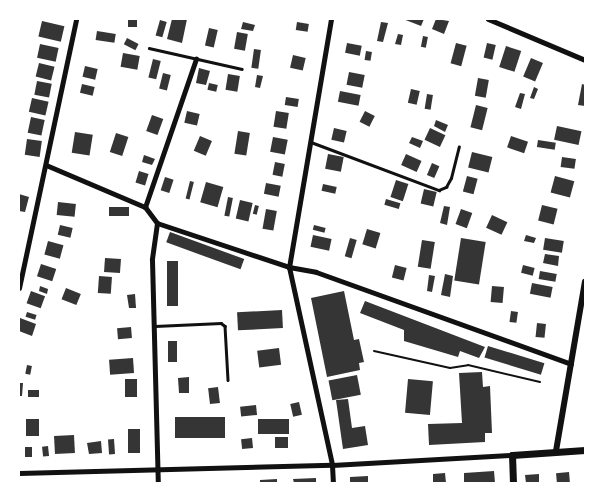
<!DOCTYPE html>
<html>
<head>
<meta charset="utf-8">
<style>
	body { margin:0 }
	#map { position:relative; width:604px; height:502px; overflow:hidden; background:#fff; font-family:"Source Sans 3",sans-serif }
	div>[style] { position:absolute }
	.building>* { inset:0; background:#353535; transform-origin:0 0 }
	.path>* { height:2px; margin:-1px; padding:0 1px; transform-origin:1px; border-radius:1px; background:#111 }
	.service>* { height:2.5px; margin:-1.25px; padding:0 1.25px; transform-origin:1.25px; border-radius:1.25px; background:#111 }
	.minor>* { height:5px; margin:-2.5px; padding:0 2.5px; transform-origin:2.5px; border-radius:2.5px; background:#111 }
	.tertiary>* { height:6px; margin:-3px; padding:0 3px; transform-origin:3px; border-radius:3px; background:#111 }
	.secondary>* { height:7px; margin:-3.5px; padding:0 3.5px; transform-origin:3.5px; border-radius:3.5px; background:#111 }
	span { translate:-50% -50%; white-space:nowrap; text-align:center; line-height:1.15; -webkit-text-stroke:4px #fff; paint-order:stroke }
	.frame { position:absolute; inset:0; border:20px solid #fff; pointer-events:none }
</style>
</head>
<body>
<div id="map">
	<div class="building">
		<i style="left:128px;top:19px;width:9px;height:8px"></i>
		<i style="clip-path:polygon(172px 19px,187px 19px,182px 43px,167px 39px)"></i>
		<i style="clip-path:polygon(403px 19px,424px 19px,421px 26px)"></i>
		<i style="clip-path:polygon(436px 19px,449px 21px,444px 34px,432px 29px)"></i>
		<i style="left:160px;top:20px;width:7px;height:16px;rotate:16deg"></i>
		<i style="left:42px;top:21px;width:23px;height:16px;rotate:13deg"></i>
		<i style="clip-path:polygon(243px 22px,255px 25px,253px 31px,241px 29px)"></i>
		<i style="left:297px;top:22px;width:12px;height:8px;rotate:9deg"></i>
		<i style="clip-path:polygon(381px 22px,388px 23px,383px 42px,377px 41px)"></i>
		<i style="left:209px;top:28px;width:9px;height:18px;rotate:13deg"></i>
		<i style="left:97px;top:31px;width:19px;height:9px;rotate:9deg"></i>
		<i style="left:237px;top:32px;width:11px;height:17px;rotate:10deg"></i>
		<i style="clip-path:polygon(398px 34px,403px 35px,401px 45px,395px 44px)"></i>
		<i style="left:423px;top:36px;width:5px;height:11px;rotate:11deg"></i>
		<i style="left:127px;top:38px;width:13px;height:7px;rotate:27deg"></i>
		<i style="left:347px;top:43px;width:15px;height:10px;rotate:11deg"></i>
		<i style="left:456px;top:43px;width:11px;height:21px;rotate:15deg"></i>
		<i style="left:487px;top:43px;width:9px;height:15px;rotate:13deg"></i>
		<i style="left:40px;top:44px;width:19px;height:14px;rotate:12deg"></i>
		<i style="left:506px;top:46px;width:16px;height:22px;rotate:18deg"></i>
		<i style="left:254px;top:49px;width:7px;height:19px;rotate:8deg"></i>
		<i style="left:366px;top:51px;width:6px;height:9px;rotate:9deg"></i>
		<i style="left:123px;top:53px;width:17px;height:14px;rotate:10deg"></i>
		<i style="left:293px;top:55px;width:13px;height:13px;rotate:13deg"></i>
		<i style="left:531px;top:58px;width:13px;height:20px;rotate:23deg"></i>
		<i style="left:153px;top:59px;width:8px;height:19px;rotate:14deg"></i>
		<i style="left:39px;top:63px;width:16px;height:14px;rotate:14deg"></i>
		<i style="left:85px;top:66px;width:13px;height:11px;rotate:13deg"></i>
		<i style="clip-path:polygon(199px 68px,210px 71px,206px 85px,196px 83px)"></i>
		<i style="left:349px;top:72px;width:16px;height:13px;rotate:11deg"></i>
		<i style="left:163px;top:73px;width:8px;height:16px;rotate:14deg"></i>
		<i style="left:228px;top:74px;width:12px;height:16px;rotate:9deg"></i>
		<i style="clip-path:polygon(257px 75px,263px 76px,260px 88px,255px 87px)"></i>
		<i style="left:478px;top:78px;width:11px;height:18px;rotate:10deg"></i>
		<i style="left:37px;top:81px;width:15px;height:14px;rotate:11deg"></i>
		<i style="left:209px;top:83px;width:9px;height:7px;rotate:13deg"></i>
		<i style="left:82px;top:84px;width:13px;height:9px;rotate:13deg"></i>
		<i style="clip-path:polygon(582px 84px,585px 85px,585px 106px,578px 105px)"></i>
		<i style="clip-path:polygon(534px 87px,538px 89px,534px 99px,530px 98px)"></i>
		<i style="left:411px;top:89px;width:9px;height:14px;rotate:13deg"></i>
		<i style="left:340px;top:91px;width:21px;height:11px;rotate:11deg"></i>
		<i style="clip-path:polygon(520px 93px,525px 94px,521px 109px,515px 107px)"></i>
		<i style="left:427px;top:94px;width:6px;height:15px;rotate:9deg"></i>
		<i style="left:286px;top:97px;width:13px;height:8px;rotate:9deg"></i>
		<i style="left:32px;top:98px;width:17px;height:14px;rotate:13deg"></i>
		<i style="left:476px;top:105px;width:12px;height:23px;rotate:14deg"></i>
		<i style="left:187px;top:111px;width:13px;height:12px;rotate:13deg"></i>
		<i style="left:276px;top:111px;width:13px;height:16px;rotate:9deg"></i>
		<i style="left:365px;top:111px;width:11px;height:12px;rotate:27deg"></i>
		<i style="left:152px;top:115px;width:12px;height:17px;rotate:20deg"></i>
		<i style="left:31px;top:117px;width:14px;height:16px;rotate:12deg"></i>
		<i style="clip-path:polygon(436px 120px,448px 125px,445px 132px,434px 126px)"></i>
		<i style="left:557px;top:126px;width:25px;height:14px;rotate:12deg"></i>
		<i style="left:334px;top:128px;width:13px;height:12px;rotate:13deg"></i>
		<i style="left:430px;top:128px;width:17px;height:13px;rotate:25deg"></i>
		<i style="left:238px;top:131px;width:12px;height:23px;rotate:9deg"></i>
		<i style="left:75px;top:132px;width:18px;height:21px;rotate:9deg"></i>
		<i style="left:116px;top:133px;width:13px;height:20px;rotate:18deg"></i>
		<i style="left:200px;top:136px;width:13px;height:16px;rotate:23deg"></i>
		<i style="left:511px;top:136px;width:18px;height:12px;rotate:19deg"></i>
		<i style="left:273px;top:137px;width:15px;height:15px;rotate:11deg"></i>
		<i style="clip-path:polygon(412px 137px,423px 141px,420px 148px,409px 143px)"></i>
		<i style="left:27px;top:139px;width:15px;height:16px;rotate:8deg"></i>
		<i style="left:538px;top:140px;width:18px;height:7px;rotate:9deg"></i>
		<i style="left:472px;top:152px;width:21px;height:16px;rotate:14deg"></i>
		<i style="left:328px;top:154px;width:16px;height:15px;rotate:11deg"></i>
		<i style="left:406px;top:154px;width:17px;height:12px;rotate:24deg"></i>
		<i style="clip-path:polygon(144px 155px,155px 159px,152px 165px,142px 162px)"></i>
		<i style="left:562px;top:157px;width:14px;height:10px;rotate:8deg"></i>
		<i style="left:275px;top:162px;width:10px;height:13px;rotate:11deg"></i>
		<i style="left:432px;top:163px;width:8px;height:13px;rotate:23deg"></i>
		<i style="left:139px;top:171px;width:10px;height:12px;rotate:17deg"></i>
		<i style="left:467px;top:176px;width:11px;height:16px;rotate:15deg"></i>
		<i style="left:555px;top:176px;width:20px;height:17px;rotate:15deg"></i>
		<i style="left:165px;top:177px;width:9px;height:14px;rotate:18deg"></i>
		<i style="left:396px;top:180px;width:13px;height:18px;rotate:18deg"></i>
		<i style="left:190px;top:181px;width:4px;height:18px;rotate:14deg"></i>
		<i style="left:206px;top:182px;width:18px;height:21px;rotate:16deg"></i>
		<i style="left:266px;top:183px;width:15px;height:11px;rotate:11deg"></i>
		<i style="left:323px;top:184px;width:14px;height:7px;rotate:12deg"></i>
		<i style="left:424px;top:189px;width:13px;height:15px;rotate:13deg"></i>
		<i style="clip-path:polygon(19px 194px,29px 197px,25px 212px,19px 211px)"></i>
		<i style="left:228px;top:197px;width:5px;height:19px;rotate:11deg"></i>
		<i style="left:386px;top:199px;width:15px;height:6px;rotate:16deg"></i>
		<i style="left:240px;top:200px;width:13px;height:19px;rotate:13deg"></i>
		<i style="left:58px;top:202px;width:18px;height:13px;rotate:6deg"></i>
		<i style="left:255px;top:205px;width:4px;height:9px;rotate:14deg"></i>
		<i style="left:542px;top:205px;width:16px;height:16px;rotate:14deg"></i>
		<i style="clip-path:polygon(444px 206px,450px 207px,447px 225px,440px 223px)"></i>
		<i style="left:129px;top:207px;width:9px;height:20px;rotate:90deg"></i>
		<i style="left:266px;top:209px;width:11px;height:20px;rotate:10deg"></i>
		<i style="left:461px;top:209px;width:12px;height:16px;rotate:20deg"></i>
		<i style="left:492px;top:215px;width:17px;height:14px;rotate:25deg"></i>
		<i style="left:60px;top:225px;width:13px;height:10px;rotate:13deg"></i>
		<i style="left:314px;top:225px;width:12px;height:5px;rotate:14deg"></i>
		<i style="left:367px;top:229px;width:14px;height:16px;rotate:17deg"></i>
		<i style="left:170px;top:232px;width:79px;height:11px;rotate:20deg"></i>
		<i style="left:313px;top:235px;width:19px;height:12px;rotate:12deg"></i>
		<i style="clip-path:polygon(526px 235px,536px 238px,534px 243px,524px 241px)"></i>
		<i style="left:350px;top:238px;width:7px;height:19px;rotate:16deg"></i>
		<i style="left:461px;top:238px;width:25px;height:43px;rotate:9deg"></i>
		<i style="left:545px;top:238px;width:19px;height:12px;rotate:9deg"></i>
		<i style="left:422px;top:240px;width:13px;height:27px;rotate:9deg"></i>
		<i style="left:48px;top:241px;width:16px;height:14px;rotate:15deg"></i>
		<i style="clip-path:polygon(545px 254px,559px 256px,558px 266px,543px 263px)"></i>
		<i style="left:105px;top:258px;width:16px;height:14px;rotate:4deg"></i>
		<i style="left:167px;top:261px;width:11px;height:45px"></i>
		<i style="left:41px;top:264px;width:16px;height:13px;rotate:18deg"></i>
		<i style="left:395px;top:265px;width:12px;height:13px;rotate:14deg"></i>
		<i style="left:523px;top:265px;width:12px;height:8px;rotate:14deg"></i>
		<i style="left:540px;top:271px;width:17px;height:8px;rotate:10deg"></i>
		<i style="clip-path:polygon(445px 274px,453px 276px,450px 297px,441px 295px)"></i>
		<i style="clip-path:polygon(429px 275px,435px 276px,432px 292px,427px 291px)"></i>
		<i style="left:99px;top:276px;width:13px;height:17px;rotate:4deg"></i>
		<i style="left:532px;top:283px;width:21px;height:11px;rotate:11deg"></i>
		<i style="clip-path:polygon(40px 286px,48px 289px,47px 294px,39px 291px)"></i>
		<i style="left:492px;top:286px;width:12px;height:16px;rotate:5deg"></i>
		<i style="left:66px;top:288px;width:16px;height:12px;rotate:22deg"></i>
		<i style="left:31px;top:291px;width:15px;height:13px;rotate:20deg"></i>
		<i style="clip-path:polygon(344px 291px,354px 340px,359px 339px,364px 362px,359px 363px,360px 370px,327px 377px,311px 298px)"></i>
		<i style="clip-path:polygon(135px 294px,136px 308px,129px 308px,127px 295px)"></i>
		<i style="clip-path:polygon(365px 301px,485px 347px,479px 358px,460px 351px,458px 357px,404px 341px,404px 330px,360px 313px)"></i>
		<i style="left:282px;top:310px;width:18px;height:45px;rotate:87deg"></i>
		<i style="left:511px;top:311px;width:7px;height:11px;rotate:8deg"></i>
		<i style="left:27px;top:312px;width:10px;height:5px;rotate:17deg"></i>
		<i style="clip-path:polygon(20px 318px,36px 324px,32px 336px,19px 331px)"></i>
		<i style="left:537px;top:323px;width:9px;height:14px;rotate:6deg"></i>
		<i style="left:131px;top:327px;width:11px;height:14px;rotate:85deg"></i>
		<i style="left:168px;top:341px;width:9px;height:21px"></i>
		<i style="left:488px;top:346px;width:59px;height:12px;rotate:17deg"></i>
		<i style="left:279px;top:348px;width:17px;height:22px;rotate:83deg"></i>
		<i style="left:133px;top:358px;width:15px;height:24px;rotate:86deg"></i>
		<i style="left:27px;top:365px;width:5px;height:9px;rotate:11deg"></i>
		<i style="clip-path:polygon(482px 372px,483px 387px,490px 386px,492px 433px,485px 433px,485px 442px,429px 445px,428px 424px,462px 423px,459px 373px)"></i>
		<i style="left:357px;top:375px;width:20px;height:29px;rotate:79deg"></i>
		<i style="clip-path:polygon(189px 377px,189px 393px,179px 393px,178px 378px)"></i>
		<i style="left:125px;top:379px;width:12px;height:18px"></i>
		<i style="left:408px;top:379px;width:25px;height:34px;rotate:5deg"></i>
		<i style="clip-path:polygon(19px 383px,23px 383px,22px 396px,19px 396px)"></i>
		<i style="left:218px;top:387px;width:16px;height:10px;rotate:83deg"></i>
		<i style="left:28px;top:390px;width:11px;height:7px"></i>
		<i style="clip-path:polygon(348px 399px,352px 428px,365px 426px,368px 445px,343px 449px,336px 400px)"></i>
		<i style="left:299px;top:402px;width:13px;height:9px;rotate:77deg"></i>
		<i style="left:256px;top:405px;width:10px;height:16px;rotate:84deg"></i>
		<i style="left:225px;top:417px;width:21px;height:50px;rotate:90deg"></i>
		<i style="left:26px;top:419px;width:13px;height:17px"></i>
		<i style="left:258px;top:419px;width:31px;height:15px"></i>
		<i style="left:128px;top:429px;width:12px;height:24px"></i>
		<i style="left:74px;top:435px;width:18px;height:20px;rotate:87deg"></i>
		<i style="left:288px;top:437px;width:11px;height:13px;rotate:90deg"></i>
		<i style="left:252px;top:438px;width:10px;height:11px;rotate:84deg"></i>
		<i style="left:114px;top:439px;width:15px;height:6px;rotate:86deg"></i>
		<i style="clip-path:polygon(101px 441px,102px 453px,89px 454px,87px 443px)"></i>
		<i style="left:48px;top:446px;width:10px;height:6px;rotate:84deg"></i>
		<i style="left:25px;top:447px;width:7px;height:10px"></i>
		<i style="clip-path:polygon(494px 471px,495px 483px,464px 483px,464px 473px)"></i>
		<i style="left:569px;top:472px;width:11px;height:13px;rotate:85deg"></i>
		<i style="clip-path:polygon(445px 473px,446px 483px,433px 483px,433px 474px)"></i>
		<i style="clip-path:polygon(539px 474px,539px 483px,526px 483px,525px 475px)"></i>
		<i style="clip-path:polygon(368px 476px,368px 483px,350px 483px,350px 477px)"></i>
		<i style="clip-path:polygon(316px 478px,316px 483px,294px 483px,293px 479px)"></i>
		<i style="clip-path:polygon(277px 479px,277px 483px,260px 483px,260px 480px)"></i>
	</div>
	<div class="path">
		<i style="left:374px;top:351px;width:78px;rotate:12.6deg"></i>
		<i style="left:450px;top:368px;width:18px;rotate:-9deg"></i>
		<i style="left:468px;top:365px;width:74px;rotate:13.3deg"></i>
	</div>
	<div class="service">
		<i style="left:149px;top:48px;width:95px;rotate:12.7deg"></i>
		<i style="left:311px;top:142px;width:137px;rotate:20.6deg"></i>
		<i style="left:439px;top:190px;width:8px;rotate:-23deg"></i>
		<i style="left:446px;top:187px;width:10px;rotate:-61deg"></i>
		<i style="left:451px;top:178px;width:32px;rotate:-76deg"></i>
		<i style="left:155px;top:326px;width:66px;rotate:-2.6deg"></i>
		<i style="left:221px;top:323px;width:5px;rotate:37deg"></i>
		<i style="left:225px;top:326px;width:54px;rotate:86.8deg"></i>
	</div>
	<div class="minor">
		<i style="left:331px;top:19px;width:252px;rotate:99.6deg"></i>
		<i style="left:289px;top:267px;width:203px;rotate:77.7deg"></i>
		<i style="left:332px;top:465px;width:18px;rotate:87deg"></i>
		<i style="left:488px;top:19px;width:105px;rotate:22.9deg"></i>
		<i style="left:46px;top:165px;width:108px;rotate:23deg"></i>
		<i style="left:145px;top:207px;width:20px;rotate:53deg"></i>
		<i style="left:157px;top:223px;width:139px;rotate:18.4deg"></i>
		<i style="left:289px;top:267px;width:27px;rotate:10deg"></i>
		<i style="left:316px;top:272px;width:271px;rotate:19.8deg"></i>
		<i style="left:145px;top:207px;width:157px;rotate:-71deg"></i>
		<i style="left:157px;top:223px;width:37px;rotate:98deg"></i>
		<i style="left:152px;top:260px;width:223px;rotate:88.5deg"></i>
		<i style="left:19px;top:288px;width:275px;rotate:-78deg"></i>
		<i style="left:19px;top:473px;width:313px;rotate:-1.5deg"></i>
		<i style="left:332px;top:465px;width:180px;rotate:-3.2deg"></i>
	</div>
	<div class="tertiary">
		<i style="left:556px;top:451px;width:172px;rotate:-80.3deg"></i>
	</div>
	<div class="secondary">
		<i style="left:513px;top:483px;width:28px;rotate:-92deg"></i>
		<i style="left:512px;top:455px;width:73px;rotate:-3.9deg"></i>
	</div>
	<div class="frame"></div>
</div>
</body>
</html>
